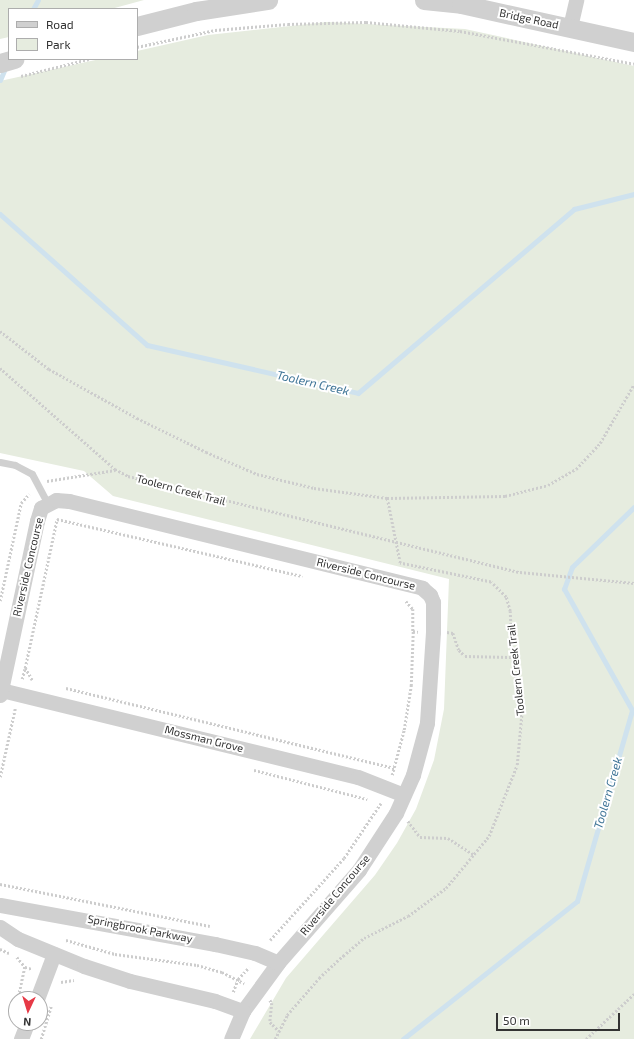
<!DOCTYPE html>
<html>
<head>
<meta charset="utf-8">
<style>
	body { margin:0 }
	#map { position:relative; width:634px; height:1039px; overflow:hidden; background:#fff; font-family:"Exo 2",sans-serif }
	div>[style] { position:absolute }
	.green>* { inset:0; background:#e6ecdf }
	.stream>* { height:5px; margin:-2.5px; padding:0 2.5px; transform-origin:2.5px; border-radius:2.5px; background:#cfe2ee }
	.path>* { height:2.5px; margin-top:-1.25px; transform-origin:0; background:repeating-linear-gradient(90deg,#cdcdcd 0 2px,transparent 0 4px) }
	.service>* { height:7px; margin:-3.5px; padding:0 3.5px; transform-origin:3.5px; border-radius:3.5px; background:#d0d0d0 }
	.minor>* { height:15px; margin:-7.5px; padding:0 7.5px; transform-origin:7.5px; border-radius:7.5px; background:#d0d0d0 }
	.tertiary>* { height:19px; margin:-9.5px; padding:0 9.5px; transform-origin:9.5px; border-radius:9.5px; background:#d0d0d0 }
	span { translate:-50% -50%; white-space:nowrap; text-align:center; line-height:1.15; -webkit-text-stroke:4px #fff; paint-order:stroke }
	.street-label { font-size:11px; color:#333 }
	.water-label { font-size:12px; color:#3f7597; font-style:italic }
	.legend { position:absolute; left:8px; top:8px; width:130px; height:52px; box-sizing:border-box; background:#fff; border:1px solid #adadad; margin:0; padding:5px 7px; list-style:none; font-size:12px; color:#333 }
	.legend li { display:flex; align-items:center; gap:8px; height:20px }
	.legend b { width:20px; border:1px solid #adadad }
	.north { position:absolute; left:8px; top:991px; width:40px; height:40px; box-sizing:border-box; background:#fff; border:1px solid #adadad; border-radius:50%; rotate:184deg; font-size:11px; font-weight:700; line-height:16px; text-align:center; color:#333 }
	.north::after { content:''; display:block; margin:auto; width:14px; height:18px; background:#e63946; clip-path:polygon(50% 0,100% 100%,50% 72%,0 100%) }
	.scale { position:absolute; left:496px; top:1013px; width:124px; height:18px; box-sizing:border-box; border:2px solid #333; border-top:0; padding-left:5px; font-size:12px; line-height:14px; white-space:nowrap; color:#333; -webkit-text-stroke:3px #fff; paint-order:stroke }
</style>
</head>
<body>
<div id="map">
	<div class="green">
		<i style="clip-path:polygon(0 0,144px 0,111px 9px,9px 9px,9px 37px,0 39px)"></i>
		<i style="clip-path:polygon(327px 22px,465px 29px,634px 66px,634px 1039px,250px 1039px,286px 978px,375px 875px,397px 843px,416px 809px,434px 760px,444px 709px,449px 579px,113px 496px,84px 471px,0 453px,0 81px,100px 59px,137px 59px,137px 51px,208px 35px)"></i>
	</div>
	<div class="stream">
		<i style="left:33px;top:9px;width:10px;rotate:-61deg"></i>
		<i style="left:0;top:80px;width:15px;rotate:-67deg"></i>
		<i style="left:0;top:214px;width:197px;rotate:41.7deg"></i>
		<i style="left:147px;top:345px;width:216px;rotate:12.8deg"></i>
		<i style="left:358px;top:393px;width:284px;rotate:-40.4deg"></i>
		<i style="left:574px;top:209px;width:62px;rotate:-14deg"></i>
		<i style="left:403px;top:1039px;width:222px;rotate:-38.4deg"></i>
		<i style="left:577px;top:901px;width:199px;rotate:-73.9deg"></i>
		<i style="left:632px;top:710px;width:139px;rotate:-119.3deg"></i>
		<i style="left:564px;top:589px;width:23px;rotate:-70deg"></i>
		<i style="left:572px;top:567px;width:86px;rotate:-44.1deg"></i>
	</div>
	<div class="path">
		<i style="left:137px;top:47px;width:80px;rotate:-12.3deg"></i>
		<i style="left:215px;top:30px;width:73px;rotate:-4.7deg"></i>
		<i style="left:288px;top:24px;width:78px;rotate:-1.5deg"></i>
		<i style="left:366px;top:22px;width:94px;rotate:5.5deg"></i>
		<i style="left:460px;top:31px;width:177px;rotate:10.7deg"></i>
		<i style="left:21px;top:76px;width:70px;rotate:-14deg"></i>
		<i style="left:0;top:331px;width:62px;rotate:37.8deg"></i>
		<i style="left:49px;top:369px;width:101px;rotate:29.1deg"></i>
		<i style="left:137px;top:418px;width:77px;rotate:26.2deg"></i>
		<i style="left:206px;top:452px;width:56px;rotate:23.3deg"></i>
		<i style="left:257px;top:474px;width:59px;rotate:13.8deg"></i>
		<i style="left:314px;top:488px;width:74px;rotate:7.8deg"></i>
		<i style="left:387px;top:498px;width:118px;rotate:-1deg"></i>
		<i style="left:505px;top:496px;width:44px;rotate:-14.3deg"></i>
		<i style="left:548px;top:485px;width:32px;rotate:-30deg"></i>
		<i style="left:576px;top:469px;width:35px;rotate:-47deg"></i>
		<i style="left:600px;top:443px;width:68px;rotate:-60deg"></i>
		<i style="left:0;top:368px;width:153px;rotate:41.3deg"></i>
		<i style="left:115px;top:469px;width:15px;rotate:28deg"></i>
		<i style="left:128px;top:476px;width:404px;rotate:13.8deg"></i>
		<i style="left:520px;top:572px;width:115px;rotate:5.5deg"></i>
		<i style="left:47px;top:481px;width:69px;rotate:-9.2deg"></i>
		<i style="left:0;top:601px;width:100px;rotate:-77.9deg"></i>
		<i style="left:21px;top:503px;width:12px;rotate:-48deg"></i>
		<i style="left:406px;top:601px;width:11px;rotate:49deg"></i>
		<i style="left:413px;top:609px;width:22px;rotate:90deg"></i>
		<i style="left:447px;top:632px;width:6px;rotate:9deg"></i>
		<i style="left:453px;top:633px;width:18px;rotate:71deg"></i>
		<i style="left:459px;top:650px;width:8px;rotate:45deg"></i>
		<i style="left:465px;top:656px;width:47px;rotate:1.2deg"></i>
		<i style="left:22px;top:679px;width:11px;rotate:-75deg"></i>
		<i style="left:32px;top:680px;width:14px;rotate:-120deg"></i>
		<i style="left:25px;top:668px;width:152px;rotate:-77.9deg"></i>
		<i style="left:57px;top:519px;width:252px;rotate:13.1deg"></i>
		<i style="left:66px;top:688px;width:339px;rotate:13.7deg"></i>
		<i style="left:254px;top:770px;width:117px;rotate:14.4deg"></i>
		<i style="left:392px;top:775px;width:47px;rotate:-75.1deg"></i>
		<i style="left:404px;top:730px;width:45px;rotate:-81deg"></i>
		<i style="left:411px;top:686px;width:55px;rotate:-87.9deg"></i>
		<i style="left:413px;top:631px;width:5px;rotate:11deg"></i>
		<i style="left:0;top:777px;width:70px;rotate:-77.6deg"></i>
		<i style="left:408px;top:821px;width:20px;rotate:53deg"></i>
		<i style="left:420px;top:837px;width:28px;rotate:2deg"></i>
		<i style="left:448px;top:838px;width:31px;rotate:33deg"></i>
		<i style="left:0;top:884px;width:214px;rotate:11.3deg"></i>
		<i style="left:66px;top:940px;width:51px;rotate:15.9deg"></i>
		<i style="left:115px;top:954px;width:83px;rotate:7.6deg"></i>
		<i style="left:197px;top:965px;width:26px;rotate:16deg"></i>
		<i style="left:222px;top:972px;width:25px;rotate:27deg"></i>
		<i style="left:270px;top:940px;width:110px;rotate:-47.9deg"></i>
		<i style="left:344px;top:858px;width:66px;rotate:-56.1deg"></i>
		<i style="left:0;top:949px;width:10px;rotate:24deg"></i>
		<i style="left:17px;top:957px;width:13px;rotate:51deg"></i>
		<i style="left:25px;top:967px;width:33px;rotate:102deg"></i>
		<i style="left:25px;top:967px;width:7px;rotate:16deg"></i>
		<i style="left:61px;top:982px;width:13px;rotate:-9deg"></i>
		<i style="left:233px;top:992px;width:14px;rotate:-69deg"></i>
		<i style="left:238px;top:979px;width:16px;rotate:-47deg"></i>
		<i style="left:270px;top:1000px;width:4px;rotate:56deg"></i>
		<i style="left:272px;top:1003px;width:19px;rotate:96deg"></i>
		<i style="left:270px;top:1022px;width:13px;rotate:45deg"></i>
		<i style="left:13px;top:1014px;width:9px;rotate:-72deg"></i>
		<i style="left:41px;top:1039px;width:34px;rotate:-73deg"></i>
		<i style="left:275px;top:1039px;width:27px;rotate:-63deg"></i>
		<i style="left:287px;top:1015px;width:49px;rotate:-49.1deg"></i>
		<i style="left:319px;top:978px;width:33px;rotate:-43deg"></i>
		<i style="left:343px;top:956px;width:28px;rotate:-41deg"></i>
		<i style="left:364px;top:938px;width:49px;rotate:-26.6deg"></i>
		<i style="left:408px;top:916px;width:47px;rotate:-36.4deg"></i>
		<i style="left:446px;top:888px;width:67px;rotate:-50.4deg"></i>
		<i style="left:489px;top:836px;width:76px;rotate:-68.5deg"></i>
		<i style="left:517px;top:765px;width:55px;rotate:-84.8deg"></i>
		<i style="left:522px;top:710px;width:54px;rotate:-100.7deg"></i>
		<i style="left:512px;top:657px;width:46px;rotate:-92.5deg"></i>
		<i style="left:510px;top:611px;width:15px;rotate:-106deg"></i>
		<i style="left:506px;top:597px;width:21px;rotate:-135deg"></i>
		<i style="left:491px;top:582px;width:93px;rotate:-168.2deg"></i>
		<i style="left:400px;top:563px;width:66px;rotate:-101.3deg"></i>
		<i style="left:586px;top:1039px;width:66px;rotate:-43.2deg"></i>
	</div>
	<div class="service">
		<i style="left:0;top:462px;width:15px;rotate:11deg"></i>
		<i style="left:15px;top:465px;width:19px;rotate:28deg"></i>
		<i style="left:32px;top:474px;width:34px;rotate:62deg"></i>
	</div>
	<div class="minor">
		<i style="left:570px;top:27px;width:28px;rotate:-77deg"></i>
		<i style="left:1px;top:690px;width:367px;rotate:13.7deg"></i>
		<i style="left:358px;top:777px;width:49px;rotate:21.4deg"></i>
		<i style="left:0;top:695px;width:178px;rotate:-78deg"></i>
		<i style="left:37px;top:521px;width:14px;rotate:-73deg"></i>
		<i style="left:41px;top:508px;width:17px;rotate:-28deg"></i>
		<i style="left:56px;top:500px;width:13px;rotate:4deg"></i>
		<i style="left:69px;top:501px;width:364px;rotate:13.8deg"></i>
		<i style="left:422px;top:588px;width:11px;rotate:41deg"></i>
		<i style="left:430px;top:595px;width:8px;rotate:67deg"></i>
		<i style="left:433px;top:602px;width:30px;rotate:90deg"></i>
		<i style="left:433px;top:632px;width:91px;rotate:93.8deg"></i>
		<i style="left:427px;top:723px;width:54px;rotate:105.1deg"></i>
		<i style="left:413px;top:775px;width:42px;rotate:114.1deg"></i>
		<i style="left:396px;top:813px;width:68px;rotate:123deg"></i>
		<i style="left:359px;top:870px;width:123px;rotate:131.1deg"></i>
		<i style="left:278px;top:963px;width:59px;rotate:126.1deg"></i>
		<i style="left:243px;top:1011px;width:30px;rotate:113deg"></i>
		<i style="left:0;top:905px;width:219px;rotate:10.3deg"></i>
		<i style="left:215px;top:944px;width:41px;rotate:12.7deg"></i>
		<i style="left:255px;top:953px;width:25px;rotate:23deg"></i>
		<i style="left:0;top:927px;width:22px;rotate:34deg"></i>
		<i style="left:18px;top:939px;width:71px;rotate:22.2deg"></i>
		<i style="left:84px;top:966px;width:48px;rotate:18.1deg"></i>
		<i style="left:130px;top:981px;width:87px;rotate:13.2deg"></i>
		<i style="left:215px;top:1001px;width:30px;rotate:20deg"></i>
		<i style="left:37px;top:999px;width:48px;rotate:-69.3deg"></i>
		<i style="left:21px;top:1039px;width:17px;rotate:-69deg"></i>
	</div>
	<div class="tertiary">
		<i style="left:424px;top:0;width:37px;rotate:6deg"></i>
		<i style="left:461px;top:4px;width:177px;rotate:12.4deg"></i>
		<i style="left:137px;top:26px;width:61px;rotate:-14.3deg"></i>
		<i style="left:196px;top:11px;width:73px;rotate:-8.7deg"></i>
		<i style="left:0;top:63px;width:15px;rotate:-16deg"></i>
	</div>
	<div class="street-label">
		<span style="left:529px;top:19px;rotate:12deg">Bridge Road</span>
		<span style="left:181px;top:490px;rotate:15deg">Toolern Creek Trail</span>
		<span style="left:28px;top:567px;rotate:-77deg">Riverside Concourse</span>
		<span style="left:366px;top:574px;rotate:14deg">Riverside Concourse</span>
		<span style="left:516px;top:670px;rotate:-96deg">Toolern Creek Trail</span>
		<span style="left:204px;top:739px;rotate:14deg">Mossman Grove</span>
		<span style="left:335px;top:895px;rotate:-50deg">Riverside Concourse</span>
		<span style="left:140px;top:929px;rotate:11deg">Springbrook Parkway</span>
	</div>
	<div class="water-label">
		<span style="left:313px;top:383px;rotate:13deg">Toolern Creek</span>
		<span style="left:608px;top:793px;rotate:-74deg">Toolern Creek</span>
	</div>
	<ul class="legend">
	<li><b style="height:5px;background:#d0d0d0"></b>Road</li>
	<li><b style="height:11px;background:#e6ecdf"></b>Park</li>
	</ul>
	<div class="north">N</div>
	<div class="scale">50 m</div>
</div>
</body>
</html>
